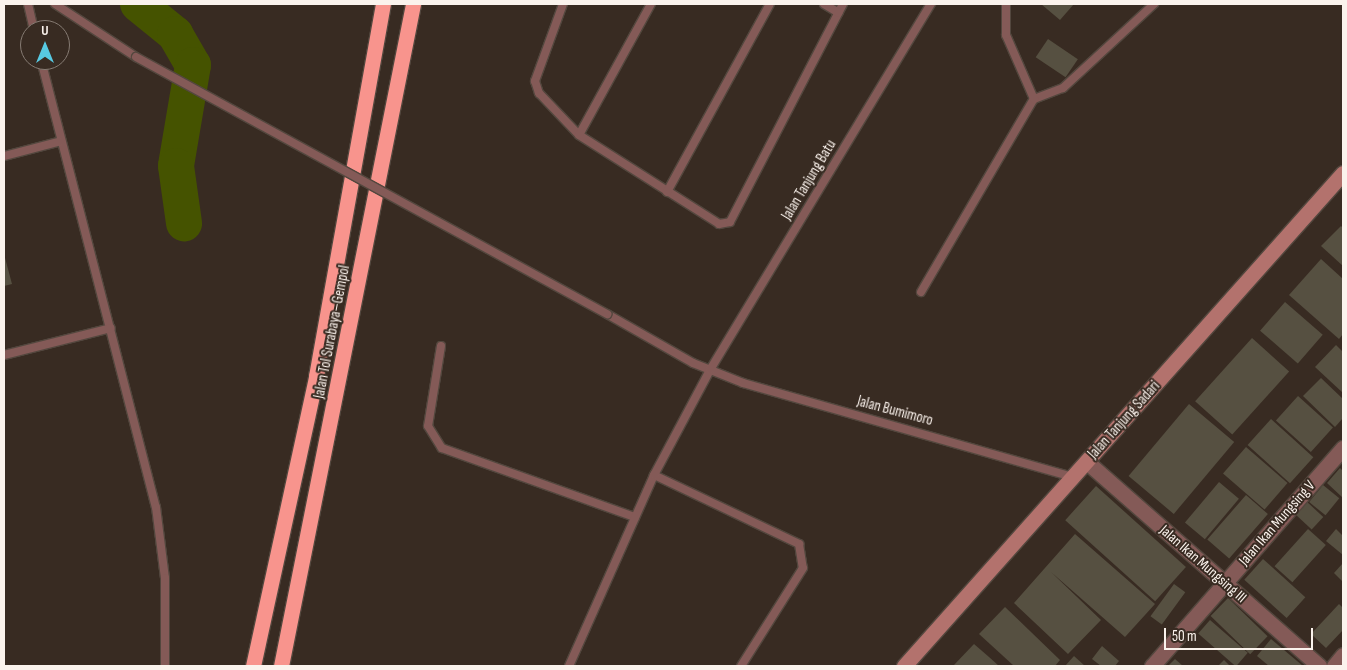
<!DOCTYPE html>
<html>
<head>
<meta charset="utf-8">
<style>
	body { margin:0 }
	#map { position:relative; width:1347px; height:670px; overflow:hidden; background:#382b22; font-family:"Sofia Sans Condensed",sans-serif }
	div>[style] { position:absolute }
	.river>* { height:36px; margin:-18px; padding:0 18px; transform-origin:18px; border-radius:18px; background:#455300 }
	.building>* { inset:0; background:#565041; transform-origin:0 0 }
	.roads { filter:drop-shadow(1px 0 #53473e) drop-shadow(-1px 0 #53473e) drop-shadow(0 1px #53473e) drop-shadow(0 -1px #53473e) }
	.lane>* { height:8px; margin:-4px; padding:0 4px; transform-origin:4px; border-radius:4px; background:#845a57 }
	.street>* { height:15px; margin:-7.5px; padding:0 7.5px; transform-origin:7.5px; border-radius:7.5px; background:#845a57 }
	.secondary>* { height:15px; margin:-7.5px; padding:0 7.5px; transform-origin:7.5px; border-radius:7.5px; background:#b3726d }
	.highway>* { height:15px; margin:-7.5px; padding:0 7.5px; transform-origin:7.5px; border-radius:7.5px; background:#f8948d }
	.bridges { filter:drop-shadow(1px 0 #53473e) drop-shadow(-1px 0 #53473e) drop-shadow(0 1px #53473e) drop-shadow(0 -1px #53473e) }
	.lane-bridge>* { height:8px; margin:-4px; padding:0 4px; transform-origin:4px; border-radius:4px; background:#845a57 }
	span { translate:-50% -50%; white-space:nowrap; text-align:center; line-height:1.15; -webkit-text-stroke:4px #382b22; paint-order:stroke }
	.street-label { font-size:15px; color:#fbf3ed }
	.frame { position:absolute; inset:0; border:5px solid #fbf3ed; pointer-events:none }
	.north { position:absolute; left:20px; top:20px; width:50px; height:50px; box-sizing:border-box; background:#382b22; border:1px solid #867b73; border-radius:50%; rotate:0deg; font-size:14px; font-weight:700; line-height:20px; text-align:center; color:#fbf3ed }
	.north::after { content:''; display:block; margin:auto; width:18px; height:22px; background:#57c9e2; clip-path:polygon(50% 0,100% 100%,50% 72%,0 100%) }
	.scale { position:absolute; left:1164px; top:628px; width:149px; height:22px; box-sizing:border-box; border:2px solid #fbf3ed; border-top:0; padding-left:6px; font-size:15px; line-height:18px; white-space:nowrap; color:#fbf3ed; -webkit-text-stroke:4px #382b22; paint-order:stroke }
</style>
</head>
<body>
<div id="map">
	<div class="river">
		<i style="left:138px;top:4px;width:48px;rotate:39deg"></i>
		<i style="left:175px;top:34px;width:36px;rotate:60deg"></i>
		<i style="left:193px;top:65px;width:102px;rotate:99.6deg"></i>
		<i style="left:176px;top:166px;width:58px;rotate:82deg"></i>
	</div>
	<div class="building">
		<i style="clip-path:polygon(1041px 4px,1074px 4px,1060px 20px)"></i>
		<i style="left:1048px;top:39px;width:36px;height:22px;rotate:34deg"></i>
		<i style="clip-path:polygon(1341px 226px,1343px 228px,1343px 266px,1321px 246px)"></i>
		<i style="clip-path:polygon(4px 254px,12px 284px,4px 286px)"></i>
		<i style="clip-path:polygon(1321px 259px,1343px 279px,1343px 334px,1339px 339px,1289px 295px)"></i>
		<i style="left:1285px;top:302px;width:50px;height:38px;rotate:41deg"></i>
		<i style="left:1252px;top:338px;width:50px;height:85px;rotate:42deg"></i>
		<i style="clip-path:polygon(1336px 345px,1343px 352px,1343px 393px,1315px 367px)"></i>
		<i style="clip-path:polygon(1321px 378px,1343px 399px,1343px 418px,1335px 427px,1303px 396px)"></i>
		<i style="left:1298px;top:396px;width:47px;height:33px;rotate:42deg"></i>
		<i style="left:1189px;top:404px;width:59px;height:94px;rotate:40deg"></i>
		<i style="left:1271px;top:419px;width:57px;height:35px;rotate:42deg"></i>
		<i style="left:1246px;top:447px;width:55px;height:35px;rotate:41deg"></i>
		<i style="clip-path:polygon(1340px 468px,1343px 471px,1343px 498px,1327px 483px)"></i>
		<i style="left:1219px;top:482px;width:26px;height:53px;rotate:40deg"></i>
		<i style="left:1323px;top:485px;width:21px;height:22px;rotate:39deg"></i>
		<i style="left:1096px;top:486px;width:121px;height:46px;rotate:42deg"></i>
		<i style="left:1246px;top:495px;width:29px;height:59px;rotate:41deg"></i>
		<i style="left:1305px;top:500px;width:25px;height:17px;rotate:43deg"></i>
		<i style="left:1308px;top:529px;width:24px;height:50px;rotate:42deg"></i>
		<i style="clip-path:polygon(1336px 529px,1343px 536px,1343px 555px,1326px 541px)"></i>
		<i style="clip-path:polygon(1075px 534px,1155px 604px,1125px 637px,1051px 572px,1101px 620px,1068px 654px,1014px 603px)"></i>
		<i style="left:1263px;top:559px;width:57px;height:28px;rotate:42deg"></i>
		<i style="clip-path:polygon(1343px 563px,1343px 582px,1334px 573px)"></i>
		<i style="left:1174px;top:584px;width:14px;height:40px;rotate:36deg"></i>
		<i style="left:1228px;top:598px;width:55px;height:25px;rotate:44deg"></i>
		<i style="clip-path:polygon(1339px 604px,1343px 608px,1343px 630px,1326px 648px,1311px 634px)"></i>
		<i style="clip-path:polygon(1005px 607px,1060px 660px,1055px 666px,1014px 666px,979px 634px)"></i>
		<i style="left:1210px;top:620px;width:50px;height:18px;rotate:41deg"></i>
		<i style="clip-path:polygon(1271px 639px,1303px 666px,1269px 666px,1257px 656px)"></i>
		<i style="clip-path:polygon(974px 644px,989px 657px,999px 666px,953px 666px)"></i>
		<i style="clip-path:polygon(1102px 646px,1119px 661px,1115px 666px,1101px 666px,1092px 659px)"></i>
		<i style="clip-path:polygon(1074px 656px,1085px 666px,1065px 666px)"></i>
		<i style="clip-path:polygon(1175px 659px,1183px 666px,1168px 666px)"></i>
		<i style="clip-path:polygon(1224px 660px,1230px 666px,1218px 666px)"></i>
	</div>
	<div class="roads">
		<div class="lane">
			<i style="left:28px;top:4px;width:27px;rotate:77deg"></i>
			<i style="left:55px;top:4px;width:97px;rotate:33.2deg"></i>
			<i style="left:563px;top:4px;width:82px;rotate:110deg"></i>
			<i style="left:535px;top:81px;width:13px;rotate:72deg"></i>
			<i style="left:539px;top:93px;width:58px;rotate:46.4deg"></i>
			<i style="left:579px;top:135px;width:166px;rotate:32.4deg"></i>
			<i style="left:719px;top:224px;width:11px;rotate:-10deg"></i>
			<i style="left:730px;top:222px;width:246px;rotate:-62.6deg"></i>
			<i style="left:824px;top:4px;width:17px;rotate:31deg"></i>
			<i style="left:41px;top:60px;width:462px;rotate:75.6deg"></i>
			<i style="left:156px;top:507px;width:72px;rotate:82.8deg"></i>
			<i style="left:165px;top:578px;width:88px;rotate:90deg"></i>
			<i style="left:1034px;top:99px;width:31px;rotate:-21deg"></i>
			<i style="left:1063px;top:88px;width:124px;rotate:-42.7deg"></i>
			<i style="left:579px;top:135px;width:149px;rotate:-61.2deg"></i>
			<i style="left:4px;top:156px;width:59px;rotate:-14.7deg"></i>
			<i style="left:667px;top:192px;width:214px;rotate:-61.3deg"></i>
			<i style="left:921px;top:292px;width:224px;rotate:-59.7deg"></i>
			<i style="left:1034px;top:99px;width:70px;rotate:-113.6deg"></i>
			<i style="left:1006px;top:35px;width:31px;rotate:-90deg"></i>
			<i style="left:607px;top:314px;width:99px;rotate:29.7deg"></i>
			<i style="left:693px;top:363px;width:54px;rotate:21.8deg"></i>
			<i style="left:743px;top:383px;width:342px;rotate:15.9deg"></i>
			<i style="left:441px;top:346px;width:81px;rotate:99.2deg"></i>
			<i style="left:428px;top:426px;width:26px;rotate:58deg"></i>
			<i style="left:442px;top:448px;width:205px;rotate:19.7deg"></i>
			<i style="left:4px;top:355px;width:110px;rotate:-14.2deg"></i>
			<i style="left:654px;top:475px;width:161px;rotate:25.4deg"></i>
			<i style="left:799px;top:544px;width:24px;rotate:81deg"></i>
			<i style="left:803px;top:568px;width:116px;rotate:122.3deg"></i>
			<i style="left:569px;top:666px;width:209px;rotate:-66deg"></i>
			<i style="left:654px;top:475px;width:119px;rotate:-61.9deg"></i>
			<i style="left:710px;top:370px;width:428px;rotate:-58.9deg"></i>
		</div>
		<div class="street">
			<i style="left:1087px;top:462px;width:309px;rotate:41.3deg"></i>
			<i style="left:1152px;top:666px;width:290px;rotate:-48.8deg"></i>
			<i style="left:1334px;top:666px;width:14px;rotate:-51deg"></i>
		</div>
		<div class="secondary">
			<i style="left:904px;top:666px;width:660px;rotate:-48.32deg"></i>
		</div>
		<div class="highway">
			<i style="left:253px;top:666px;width:297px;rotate:-77.7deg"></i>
			<i style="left:316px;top:376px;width:378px;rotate:-79.8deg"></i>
			<i style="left:281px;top:666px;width:675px;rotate:-78.72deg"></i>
		</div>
	</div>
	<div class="bridges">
		<div class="lane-bridge">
			<i style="left:136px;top:57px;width:537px;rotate:28.62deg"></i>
		</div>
	</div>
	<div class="street-label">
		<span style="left:809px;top:180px;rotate:-59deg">Jalan Tanjung Batu</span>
		<span style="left:332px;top:332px;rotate:-79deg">Jalan Tol Surabaya–Gempol</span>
		<span style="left:895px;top:411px;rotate:15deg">Jalan Bumimoro</span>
		<span style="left:1124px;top:420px;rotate:-48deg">Jalan Tanjung Sadari</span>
		<span style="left:1277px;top:523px;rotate:-49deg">Jalan Ikan Mungsing V</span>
		<span style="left:1203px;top:564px;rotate:41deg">Jalan Ikan Mungsing III</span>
	</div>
	<div class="frame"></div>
	<div class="north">U</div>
	<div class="scale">50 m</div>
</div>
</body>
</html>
